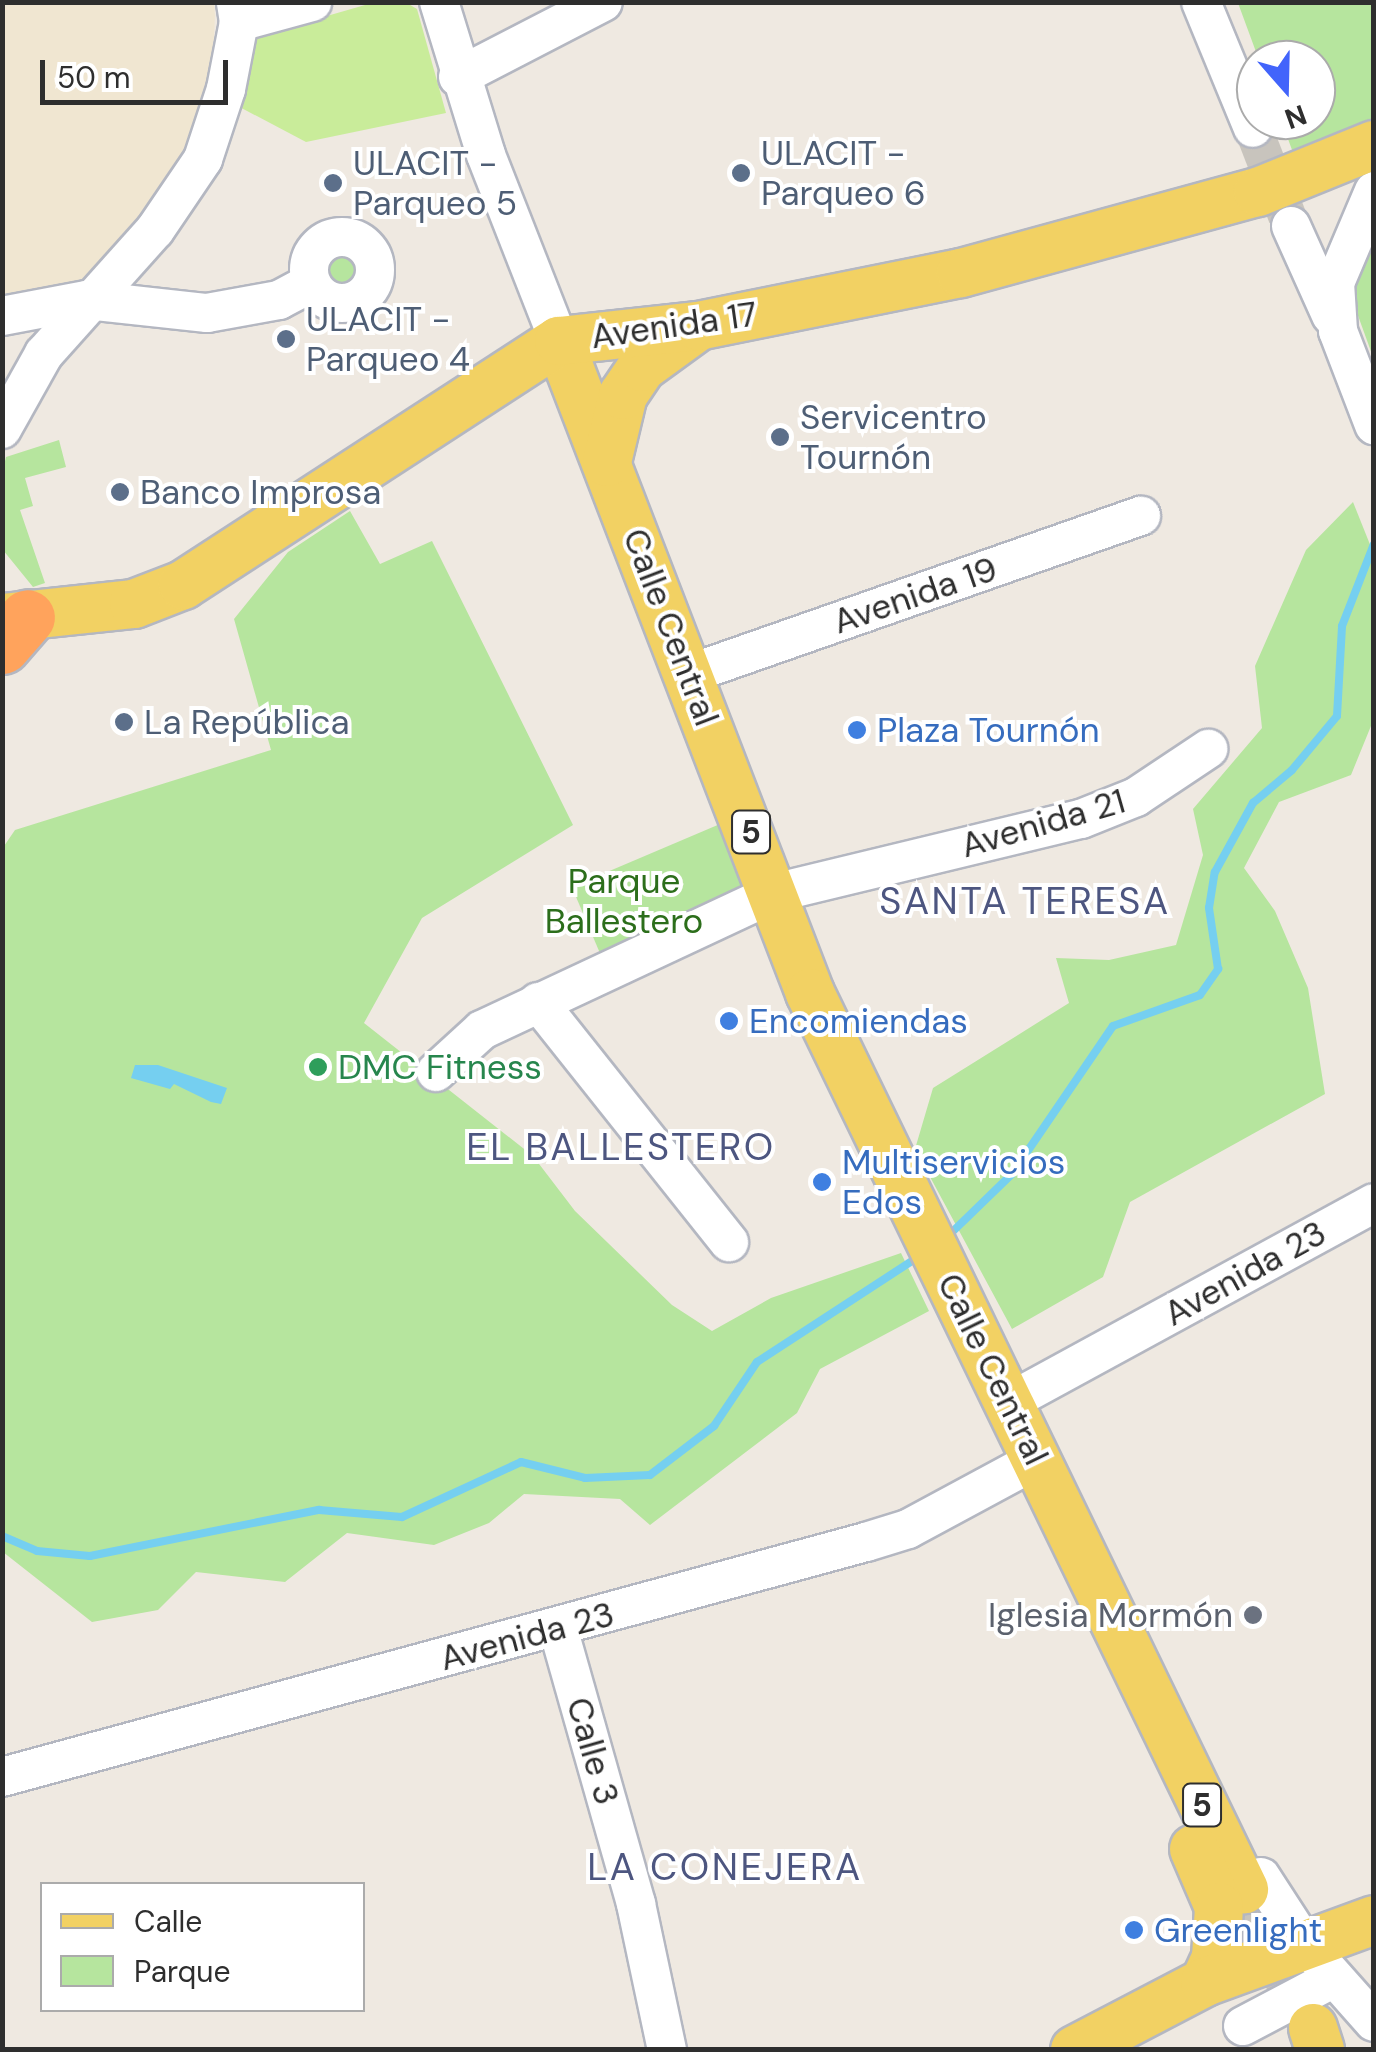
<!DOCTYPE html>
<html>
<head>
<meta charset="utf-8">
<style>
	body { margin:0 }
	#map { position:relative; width:1376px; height:2052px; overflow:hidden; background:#efe9e1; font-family:"DM Sans",sans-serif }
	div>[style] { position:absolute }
	.education>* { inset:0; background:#f0e6d1 }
	.green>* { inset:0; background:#b6e59e; transform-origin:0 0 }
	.round { border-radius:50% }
	.pitch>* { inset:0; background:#c9ec9a }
	.water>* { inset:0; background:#75cff0 }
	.stream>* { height:8px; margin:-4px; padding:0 4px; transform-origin:4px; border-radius:4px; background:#75cff0 }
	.minor-tunnel>* { height:38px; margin-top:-19px; transform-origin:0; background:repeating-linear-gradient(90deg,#c8c4bd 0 38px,transparent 0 57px) }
	.major-tunnel>* { height:48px; margin-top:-24px; transform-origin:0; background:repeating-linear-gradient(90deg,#c8c4bd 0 48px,transparent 0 72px) }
	.roads { filter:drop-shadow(2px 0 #b4b7c1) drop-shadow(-2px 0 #b4b7c1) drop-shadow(0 2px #b4b7c1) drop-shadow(0 -2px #b4b7c1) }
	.minor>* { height:38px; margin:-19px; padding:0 19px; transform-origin:19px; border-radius:19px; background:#fff }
	.minor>.ring { margin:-19px; padding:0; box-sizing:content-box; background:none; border:38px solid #fff; border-radius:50% }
	.major>* { height:48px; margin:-24px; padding:0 24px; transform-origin:24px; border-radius:24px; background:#f2d163 }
	.highway>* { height:55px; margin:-27.5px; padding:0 27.5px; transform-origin:27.5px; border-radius:27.5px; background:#ffa35c }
	.dots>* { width:28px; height:28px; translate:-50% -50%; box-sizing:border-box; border:5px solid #fff; border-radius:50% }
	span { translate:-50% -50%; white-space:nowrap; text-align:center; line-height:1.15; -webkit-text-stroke:8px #fff; paint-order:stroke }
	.shield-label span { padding:2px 8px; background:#fff; border:2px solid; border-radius:8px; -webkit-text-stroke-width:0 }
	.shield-label { font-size:32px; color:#2e2e2e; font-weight:700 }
	.service-label { font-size:35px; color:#4e5e75 }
	.left { translate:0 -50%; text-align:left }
	.street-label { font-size:35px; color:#2e2e2e }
	.shop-label { font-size:35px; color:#366cbe }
	.park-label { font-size:35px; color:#2c6e1b }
	.leisure-label { font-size:35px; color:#27864d }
	.worship-label { font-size:35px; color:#5b616d }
	.right { translate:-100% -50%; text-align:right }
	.neighbourhood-label { font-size:38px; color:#4d5680; letter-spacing:2.5px }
	.frame { position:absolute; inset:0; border:5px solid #2e2e2e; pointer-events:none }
	.legend { position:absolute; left:40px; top:1882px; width:325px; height:130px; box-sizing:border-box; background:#fff; border:2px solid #ababab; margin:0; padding:12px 18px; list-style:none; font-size:30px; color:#2e2e2e }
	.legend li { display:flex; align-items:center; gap:20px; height:50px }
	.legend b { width:50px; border:2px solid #ababab }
	.north { position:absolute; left:1236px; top:40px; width:100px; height:100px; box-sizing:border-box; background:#fff; border:2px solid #ababab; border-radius:50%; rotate:160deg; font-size:28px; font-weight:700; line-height:40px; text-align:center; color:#2e2e2e }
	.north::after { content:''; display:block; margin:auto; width:35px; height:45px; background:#4264fb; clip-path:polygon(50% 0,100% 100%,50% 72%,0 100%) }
	.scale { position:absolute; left:40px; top:60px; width:188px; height:45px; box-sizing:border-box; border:5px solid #2e2e2e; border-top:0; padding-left:12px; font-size:30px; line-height:35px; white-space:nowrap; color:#2e2e2e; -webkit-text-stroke:8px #fff; paint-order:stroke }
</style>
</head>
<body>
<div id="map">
	<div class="education">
		<i style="clip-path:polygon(2px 3px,214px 3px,215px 16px,212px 76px,198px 125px,169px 186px,132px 234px,83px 279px,3px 298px)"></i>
	</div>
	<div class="green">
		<i style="clip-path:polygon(1238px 3px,1373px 3px,1373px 121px,1295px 158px,1281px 120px,1316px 120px,1316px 60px,1259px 60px)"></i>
		<i style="clip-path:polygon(1373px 241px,1373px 357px,1348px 288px)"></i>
		<i class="round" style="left:317px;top:245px;width:50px;height:50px"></i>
		<i style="clip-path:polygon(59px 440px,66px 467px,25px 478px,33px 506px,20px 510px,45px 583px,33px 587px,3px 550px,3px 469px,6px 457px)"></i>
		<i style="clip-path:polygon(1353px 502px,1373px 552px,1373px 721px,1351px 775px,1279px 802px,1244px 868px,1275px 911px,1308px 988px,1325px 1094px,1130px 1202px,1103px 1277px,1012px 1329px,915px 1149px,933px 1088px,1069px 1003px,1056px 958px,1109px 960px,1176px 945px,1203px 855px,1193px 809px,1262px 728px,1255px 666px,1306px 550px)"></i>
		<i style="clip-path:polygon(350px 511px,380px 564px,432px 541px,573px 825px,422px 918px,364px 1023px,533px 1156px,575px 1211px,672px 1305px,712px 1331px,771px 1298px,901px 1253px,929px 1311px,820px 1369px,797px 1413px,650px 1525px,620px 1499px,524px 1494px,489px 1523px,434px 1545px,347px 1533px,285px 1582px,196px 1572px,158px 1610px,92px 1622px,3px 1552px,2px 849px,15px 830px,271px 750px,234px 619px,288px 552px)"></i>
		<i style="left:720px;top:824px;width:76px;height:161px;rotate:67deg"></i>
	</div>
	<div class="pitch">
		<i style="clip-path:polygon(405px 2px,417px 9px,446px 113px,306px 142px,232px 103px,254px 37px,372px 3px)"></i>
	</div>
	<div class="water">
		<i style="clip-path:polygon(135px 1065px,158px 1065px,227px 1088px,221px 1104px,211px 1102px,174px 1084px,170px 1089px,131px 1078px)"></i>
	</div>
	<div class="stream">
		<i style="left:946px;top:1238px;width:92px;rotate:-44.1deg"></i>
		<i style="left:1012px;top:1174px;width:179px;rotate:-55.7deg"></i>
		<i style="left:1113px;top:1026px;width:92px;rotate:-19.6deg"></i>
		<i style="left:1200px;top:995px;width:32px;rotate:-55deg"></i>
		<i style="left:1218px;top:969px;width:62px;rotate:-98.4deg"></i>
		<i style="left:1209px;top:908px;width:36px;rotate:-81deg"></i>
		<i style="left:1215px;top:872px;width:79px;rotate:-61.2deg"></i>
		<i style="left:1253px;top:803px;width:51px;rotate:-40.2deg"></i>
		<i style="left:1292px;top:770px;width:70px;rotate:-50.2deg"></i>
		<i style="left:1337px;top:716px;width:90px;rotate:-86.8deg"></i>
		<i style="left:1342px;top:626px;width:88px;rotate:-68.7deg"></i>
		<i style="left:2px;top:1536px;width:38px;rotate:23deg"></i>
		<i style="left:37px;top:1551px;width:53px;rotate:5.4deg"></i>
		<i style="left:90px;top:1556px;width:234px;rotate:-11.4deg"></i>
		<i style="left:319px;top:1510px;width:83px;rotate:4.8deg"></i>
		<i style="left:402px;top:1517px;width:131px;rotate:-24.8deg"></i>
		<i style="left:521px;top:1462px;width:66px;rotate:14deg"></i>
		<i style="left:585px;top:1478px;width:65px;rotate:-2.6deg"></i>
		<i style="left:650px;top:1475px;width:81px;rotate:-37.4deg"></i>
		<i style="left:714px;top:1426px;width:77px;rotate:-56.1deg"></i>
		<i style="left:757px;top:1362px;width:192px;rotate:-33.1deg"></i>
	</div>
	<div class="minor-tunnel">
		<i style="left:1253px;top:128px;width:105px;rotate:68.8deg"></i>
	</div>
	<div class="major-tunnel">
		<i style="left:1244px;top:1889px;width:155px;rotate:63.6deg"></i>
	</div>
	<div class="roads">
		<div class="minor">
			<i style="left:439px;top:2px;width:160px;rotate:72.9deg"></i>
			<i style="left:486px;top:155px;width:200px;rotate:68.6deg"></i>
			<i style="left:1201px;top:2px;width:136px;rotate:67.6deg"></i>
			<i style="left:239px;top:22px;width:76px;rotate:-15.3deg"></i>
			<i style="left:458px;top:77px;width:163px;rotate:-27.3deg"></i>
			<i style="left:1374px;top:191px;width:100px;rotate:113deg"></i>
			<i style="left:1335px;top:283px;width:48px;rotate:86.4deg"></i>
			<i style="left:1338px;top:331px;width:101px;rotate:69deg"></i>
			<i style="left:1291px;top:226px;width:98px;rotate:65.8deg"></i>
			<i class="ring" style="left:309px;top:237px;width:28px;height:28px"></i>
			<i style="left:2px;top:316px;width:86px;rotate:-10.7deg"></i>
			<i style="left:87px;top:300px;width:121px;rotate:6.2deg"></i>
			<i style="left:207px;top:313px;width:73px;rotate:-10.2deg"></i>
			<i style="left:279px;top:300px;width:36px;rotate:-28deg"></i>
			<i style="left:2px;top:429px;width:86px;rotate:-60.8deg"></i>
			<i style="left:44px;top:354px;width:166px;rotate:-48.2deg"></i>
			<i style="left:155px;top:230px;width:86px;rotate:-55.9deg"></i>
			<i style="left:203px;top:159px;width:74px;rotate:-71.8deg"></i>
			<i style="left:226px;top:89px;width:68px;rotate:-79deg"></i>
			<i style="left:239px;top:22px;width:20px;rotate:-99deg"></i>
			<i style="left:689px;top:674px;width:479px;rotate:-19.3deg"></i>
			<i style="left:538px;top:1002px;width:307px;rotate:51.5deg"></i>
			<i style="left:436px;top:1072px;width:62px;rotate:-42.4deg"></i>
			<i style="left:482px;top:1030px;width:323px;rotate:-25.1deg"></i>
			<i style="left:774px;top:893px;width:316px;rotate:-13.6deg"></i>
			<i style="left:1081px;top:819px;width:59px;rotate:-21.8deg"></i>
			<i style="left:1136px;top:797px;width:87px;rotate:-33.7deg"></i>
			<i style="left:1011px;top:1401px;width:413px;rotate:-28.6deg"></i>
			<i style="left:558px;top:1628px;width:287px;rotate:74.2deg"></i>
			<i style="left:636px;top:1904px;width:149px;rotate:78deg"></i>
			<i style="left:2px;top:1777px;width:895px;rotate:-15.22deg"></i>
			<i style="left:866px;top:1542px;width:44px;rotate:-17.2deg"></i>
			<i style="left:908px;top:1529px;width:148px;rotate:-28.3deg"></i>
			<i style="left:1261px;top:1877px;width:77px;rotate:57.1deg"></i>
			<i style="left:1303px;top:1942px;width:107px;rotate:48.4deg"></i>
			<i style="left:1243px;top:2026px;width:103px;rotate:-27.8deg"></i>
		</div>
		<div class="major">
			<i style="left:559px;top:341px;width:699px;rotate:68.94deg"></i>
			<i style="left:810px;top:993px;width:996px;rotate:64.16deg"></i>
			<i style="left:607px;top:462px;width:69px;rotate:-76.6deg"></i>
			<i style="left:623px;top:395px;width:34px;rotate:-56deg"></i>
			<i style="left:642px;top:367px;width:68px;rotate:-36deg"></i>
			<i style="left:2px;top:618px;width:133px;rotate:-6.1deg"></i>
			<i style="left:134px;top:604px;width:53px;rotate:-21.2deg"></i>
			<i style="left:183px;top:585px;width:448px;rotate:-33deg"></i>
			<i style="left:559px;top:341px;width:140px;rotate:-6.2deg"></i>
			<i style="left:698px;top:326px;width:268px;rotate:-11.4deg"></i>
			<i style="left:961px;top:273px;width:308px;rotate:-15.3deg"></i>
			<i style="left:1258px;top:192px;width:125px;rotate:-22.1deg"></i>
			<i style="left:1194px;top:1849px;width:63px;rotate:66.7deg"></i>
			<i style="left:1219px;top:1907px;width:51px;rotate:93.4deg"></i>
			<i style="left:1216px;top:1958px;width:26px;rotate:115deg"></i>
			<i style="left:1313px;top:2028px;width:23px;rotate:72deg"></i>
			<i style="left:1075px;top:2050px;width:147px;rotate:-27.6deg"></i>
			<i style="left:1205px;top:1982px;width:180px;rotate:-20.1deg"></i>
		</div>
		<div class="highway">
			<i style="left:2px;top:646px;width:38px;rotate:-49deg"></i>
		</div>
	</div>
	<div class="dots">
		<i style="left:741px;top:173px;background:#5c6f8a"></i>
		<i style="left:333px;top:183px;background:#5c6f8a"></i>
		<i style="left:286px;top:339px;background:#5c6f8a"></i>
		<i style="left:780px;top:437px;background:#5c6f8a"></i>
		<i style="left:120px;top:492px;background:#5c6f8a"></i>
		<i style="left:124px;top:722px;background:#5c6f8a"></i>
		<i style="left:857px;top:730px;background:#3f7fe0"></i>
		<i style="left:729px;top:1021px;background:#3f7fe0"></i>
		<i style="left:318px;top:1067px;background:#2e9e5b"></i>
		<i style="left:822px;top:1182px;background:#3f7fe0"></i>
		<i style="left:1253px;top:1615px;background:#6b7280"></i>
		<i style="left:1134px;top:1930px;background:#3f7fe0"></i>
	</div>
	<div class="shield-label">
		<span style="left:751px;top:832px">5</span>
		<span style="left:1202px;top:1805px">5</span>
	</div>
	<div class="service-label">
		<span class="left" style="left:761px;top:173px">ULACIT -<br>Parqueo 6</span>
		<span class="left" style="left:353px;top:183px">ULACIT -<br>Parqueo 5</span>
		<span class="left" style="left:306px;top:339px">ULACIT -<br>Parqueo 4</span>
		<span class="left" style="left:800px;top:437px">Servicentro<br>Tournón</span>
		<span class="left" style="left:140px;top:492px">Banco Improsa</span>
		<span class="left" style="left:144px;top:722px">La República</span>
	</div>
	<div class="street-label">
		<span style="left:674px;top:325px;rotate:-8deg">Avenida 17</span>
		<span style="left:915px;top:595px;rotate:-19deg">Avenida 19</span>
		<span style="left:671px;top:627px;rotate:69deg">Calle Central</span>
		<span style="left:1043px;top:823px;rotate:-16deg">Avenida 21</span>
		<span style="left:1245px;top:1273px;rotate:-29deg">Avenida 23</span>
		<span style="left:993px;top:1369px;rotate:64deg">Calle Central</span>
		<span style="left:527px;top:1636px;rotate:-15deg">Avenida 23</span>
		<span style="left:593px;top:1751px;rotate:74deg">Calle 3</span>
	</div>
	<div class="shop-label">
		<span class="left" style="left:877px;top:730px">Plaza Tournón</span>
		<span class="left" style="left:749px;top:1021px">Encomiendas</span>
		<span class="left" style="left:842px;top:1182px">Multiservicios<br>Edos</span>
		<span class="left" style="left:1154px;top:1930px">Greenlight</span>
	</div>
	<div class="park-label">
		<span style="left:624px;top:901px">Parque<br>Ballestero</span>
	</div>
	<div class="leisure-label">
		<span class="left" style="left:338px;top:1067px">DMC Fitness</span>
	</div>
	<div class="worship-label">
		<span class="right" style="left:1233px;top:1615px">Iglesia Mormón</span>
	</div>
	<div class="neighbourhood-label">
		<span style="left:1025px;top:902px">SANTA TERESA</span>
		<span style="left:621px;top:1148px">EL BALLESTERO</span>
		<span style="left:725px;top:1868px">LA CONEJERA</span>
	</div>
	<div class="frame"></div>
	<ul class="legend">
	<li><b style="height:12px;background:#f2d163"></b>Calle</li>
	<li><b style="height:28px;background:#b6e59e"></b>Parque</li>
	</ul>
	<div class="north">N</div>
	<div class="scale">50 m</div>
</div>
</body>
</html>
